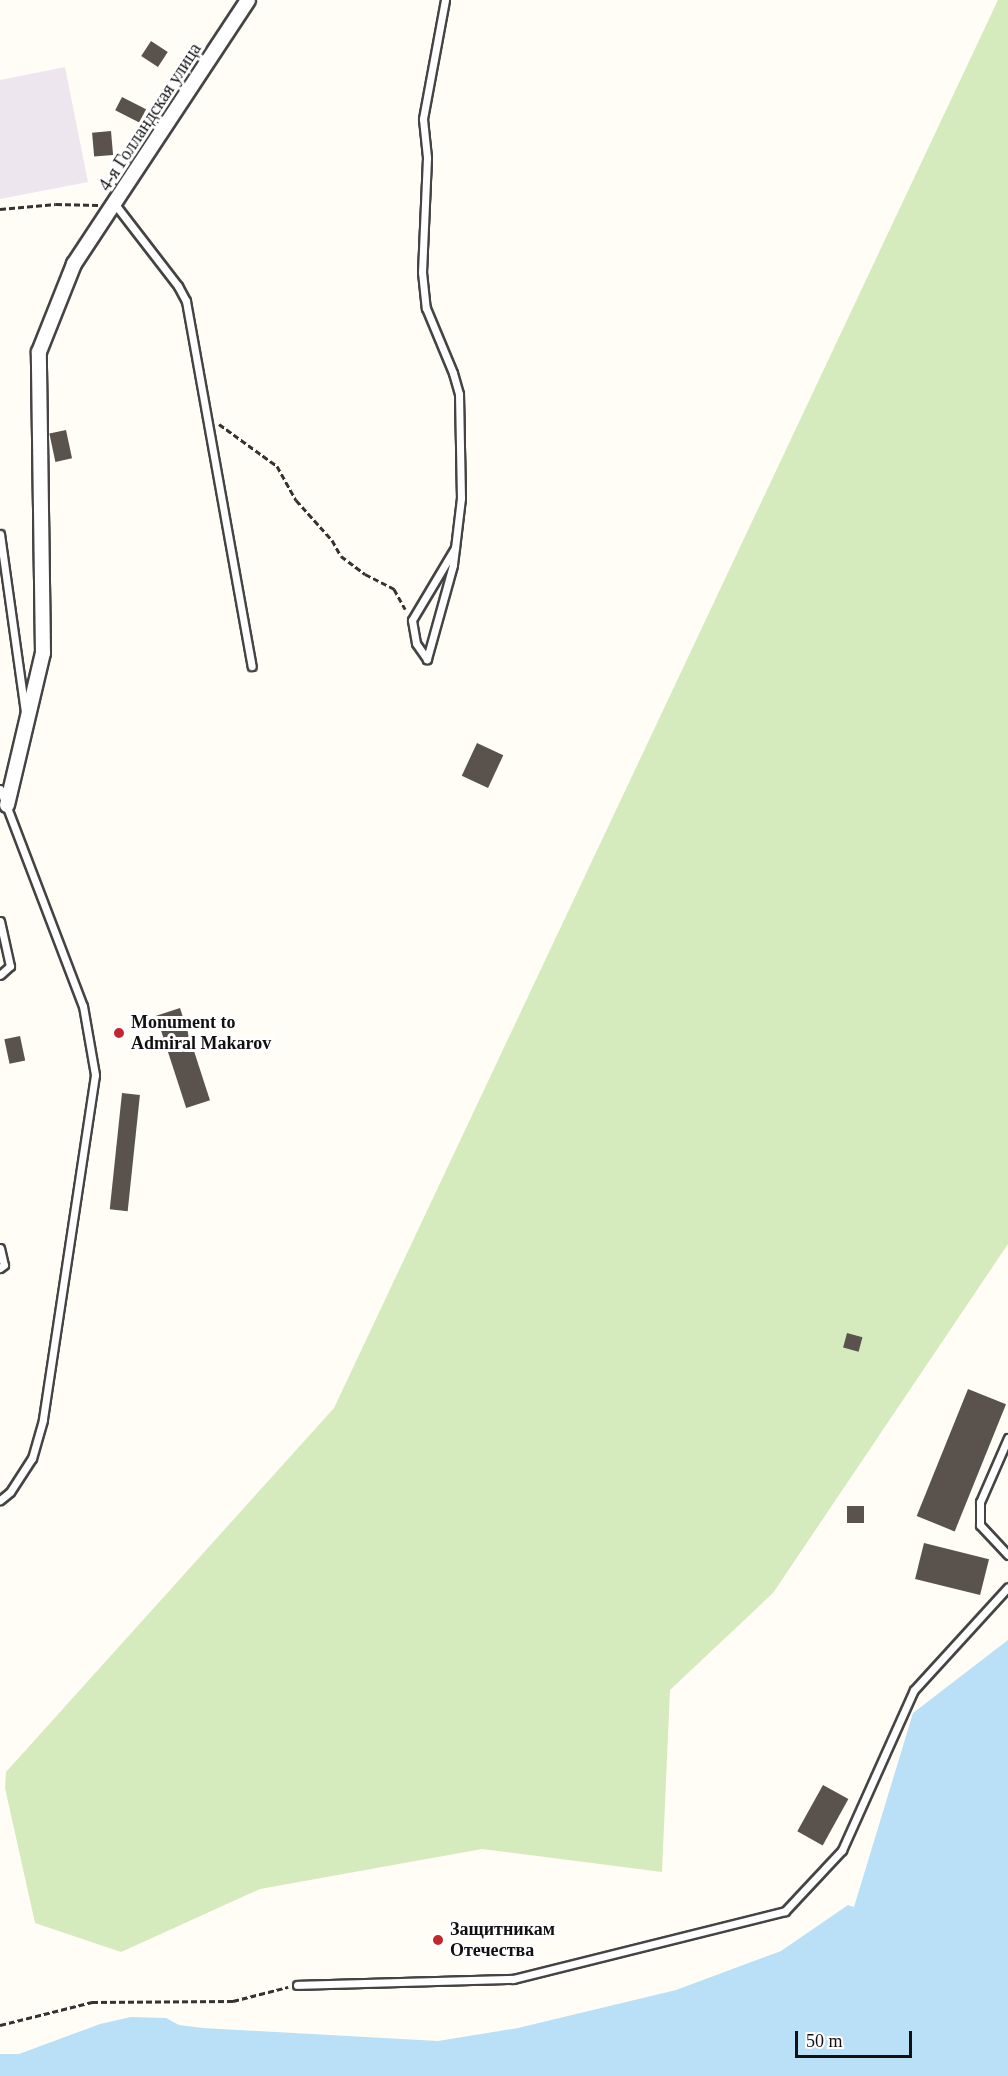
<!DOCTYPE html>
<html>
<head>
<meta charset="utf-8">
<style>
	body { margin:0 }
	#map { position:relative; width:1008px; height:2076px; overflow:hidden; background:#fffdf5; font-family:"Times New Roman",serif }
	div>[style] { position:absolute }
	.industrial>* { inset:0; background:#eee6ef }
	.green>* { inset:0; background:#d5ebbd }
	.water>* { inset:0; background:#b9e0f7 }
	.building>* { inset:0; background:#5a524d; transform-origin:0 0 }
	.path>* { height:3px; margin-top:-1.5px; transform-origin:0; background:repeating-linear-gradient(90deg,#333 0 6px,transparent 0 9px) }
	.roads { filter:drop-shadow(2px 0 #444) drop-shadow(-2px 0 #444) drop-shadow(0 2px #444) drop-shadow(0 -2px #444) }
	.service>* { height:7px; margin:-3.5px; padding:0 3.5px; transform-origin:3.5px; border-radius:3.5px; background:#fff }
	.minor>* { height:14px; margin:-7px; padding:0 7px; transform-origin:7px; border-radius:7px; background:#fff }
	.dots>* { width:16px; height:16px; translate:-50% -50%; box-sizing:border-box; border:3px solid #fff; border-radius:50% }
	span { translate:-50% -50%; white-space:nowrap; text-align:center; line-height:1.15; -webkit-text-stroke:6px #fff; paint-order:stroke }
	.street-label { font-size:18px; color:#111 }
	.poi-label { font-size:18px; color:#111; font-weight:700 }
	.left { translate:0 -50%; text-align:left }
	.scale { position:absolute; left:795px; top:2031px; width:117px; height:27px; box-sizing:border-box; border:3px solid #111; border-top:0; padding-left:8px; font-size:18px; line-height:21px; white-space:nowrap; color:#111; -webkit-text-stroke:4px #fff; paint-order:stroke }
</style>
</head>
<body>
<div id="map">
	<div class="industrial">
		<i style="clip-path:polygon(65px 67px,88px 182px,0 199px,0 80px)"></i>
	</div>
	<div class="green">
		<i style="clip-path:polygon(998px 0,1008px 0,1008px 1244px,773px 1593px,670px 1690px,662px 1872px,482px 1849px,260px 1889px,121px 1952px,35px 1923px,5px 1788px,6px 1772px,334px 1408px)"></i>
	</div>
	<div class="water">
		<i style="clip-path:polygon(1008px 1640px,1008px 2076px,0 2076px,0 2054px,19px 2054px,100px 2024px,131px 2017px,166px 2018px,179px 2025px,203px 2028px,438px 2041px,518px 2028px,676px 1990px,781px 1951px,848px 1905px,854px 1907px,913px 1713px)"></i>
	</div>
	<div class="building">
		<i style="left:151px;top:41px;width:20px;height:18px;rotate:33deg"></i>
		<i style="left:122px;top:97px;width:27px;height:15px;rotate:27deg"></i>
		<i style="left:111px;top:131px;width:24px;height:19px;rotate:85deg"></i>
		<i style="left:66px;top:430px;width:29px;height:17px;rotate:78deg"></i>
		<i style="left:477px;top:743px;width:29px;height:36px;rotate:25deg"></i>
		<i style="left:180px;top:1008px;width:97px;height:25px;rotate:72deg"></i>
		<i style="left:20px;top:1036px;width:25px;height:16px;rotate:78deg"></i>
		<i style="left:122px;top:1093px;width:18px;height:117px;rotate:6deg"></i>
		<i style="left:847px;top:1333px;width:16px;height:15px;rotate:15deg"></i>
		<i style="left:968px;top:1389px;width:41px;height:137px;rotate:22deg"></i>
		<i style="left:847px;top:1506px;width:17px;height:17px"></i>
		<i style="left:924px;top:1543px;width:67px;height:37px;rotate:14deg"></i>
		<i style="left:823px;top:1785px;width:29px;height:53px;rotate:29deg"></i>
	</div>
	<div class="path">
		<i style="left:0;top:209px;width:56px;rotate:-5.1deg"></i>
		<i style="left:56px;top:204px;width:42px;rotate:1.4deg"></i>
		<i style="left:219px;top:424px;width:72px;rotate:35.9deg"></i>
		<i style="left:277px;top:466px;width:39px;rotate:61deg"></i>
		<i style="left:296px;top:500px;width:54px;rotate:48deg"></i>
		<i style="left:332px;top:540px;width:18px;rotate:61deg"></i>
		<i style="left:341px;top:556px;width:30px;rotate:37deg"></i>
		<i style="left:365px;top:574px;width:33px;rotate:27deg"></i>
		<i style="left:394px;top:589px;width:23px;rotate:61deg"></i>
		<i style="left:0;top:2025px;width:95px;rotate:-14deg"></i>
		<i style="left:92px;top:2002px;width:141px;rotate:-0.4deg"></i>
		<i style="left:233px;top:2001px;width:57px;rotate:-14.3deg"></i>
	</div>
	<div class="roads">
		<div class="service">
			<i style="left:445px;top:0;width:121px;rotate:100.5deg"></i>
			<i style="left:423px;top:119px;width:39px;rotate:84deg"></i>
			<i style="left:427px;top:158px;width:114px;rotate:92.5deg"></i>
			<i style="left:422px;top:272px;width:36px;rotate:84deg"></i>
			<i style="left:426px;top:308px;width:70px;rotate:67.4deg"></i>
			<i style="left:453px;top:373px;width:22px;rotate:74deg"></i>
			<i style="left:459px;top:394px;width:104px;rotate:88.9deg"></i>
			<i style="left:461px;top:498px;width:50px;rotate:96.8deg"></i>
			<i style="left:455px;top:548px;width:17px;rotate:97deg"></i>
			<i style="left:453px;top:565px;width:98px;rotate:105.5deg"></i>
			<i style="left:427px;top:659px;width:19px;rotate:-125deg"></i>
			<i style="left:416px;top:643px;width:23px;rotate:-100deg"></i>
			<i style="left:412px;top:620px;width:84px;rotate:-59.2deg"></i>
			<i style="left:114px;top:203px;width:105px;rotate:52.4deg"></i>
			<i style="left:178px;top:286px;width:17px;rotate:62deg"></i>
			<i style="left:186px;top:301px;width:371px;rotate:79.8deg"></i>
			<i style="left:0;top:534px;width:179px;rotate:82deg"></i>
			<i style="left:0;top:789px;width:232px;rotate:69.1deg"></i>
			<i style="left:83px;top:1006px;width:70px;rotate:80.1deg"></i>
			<i style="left:95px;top:1075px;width:349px;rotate:98.6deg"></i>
			<i style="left:43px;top:1420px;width:40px;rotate:106deg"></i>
			<i style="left:32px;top:1458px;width:40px;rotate:122.9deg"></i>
			<i style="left:10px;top:1492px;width:13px;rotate:141deg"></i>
			<i style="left:0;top:921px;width:46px;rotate:77.5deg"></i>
			<i style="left:10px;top:966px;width:13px;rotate:138deg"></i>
			<i style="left:0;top:1248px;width:17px;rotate:77deg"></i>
			<i style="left:4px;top:1265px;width:5px;rotate:143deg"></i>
			<i style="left:1008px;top:1438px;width:70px;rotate:113.6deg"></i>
			<i style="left:980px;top:1502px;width:23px;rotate:90deg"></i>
			<i style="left:980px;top:1525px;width:41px;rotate:47deg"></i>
			<i style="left:297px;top:1985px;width:216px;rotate:-1.6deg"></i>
			<i style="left:513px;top:1979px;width:280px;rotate:-14deg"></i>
			<i style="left:785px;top:1911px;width:83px;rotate:-46.9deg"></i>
			<i style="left:842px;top:1850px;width:175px;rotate:-65.8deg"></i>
			<i style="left:914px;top:1690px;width:139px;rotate:-47.6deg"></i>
		</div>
		<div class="minor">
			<i style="left:7px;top:805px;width:156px;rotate:-76.7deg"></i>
			<i style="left:43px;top:653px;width:301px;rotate:-90.8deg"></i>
			<i style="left:39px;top:352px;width:95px;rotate:-68.3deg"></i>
			<i style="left:74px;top:264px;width:316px;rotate:-56.6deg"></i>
		</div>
	</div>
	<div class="dots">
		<i style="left:119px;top:1033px;background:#c4262e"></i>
		<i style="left:438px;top:1940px;background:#c4262e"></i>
	</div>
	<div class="street-label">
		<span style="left:150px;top:117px;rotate:-57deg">4-я Голландская улица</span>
	</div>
	<div class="poi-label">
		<span class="left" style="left:131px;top:1033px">Monument to<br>Admiral Makarov</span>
		<span class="left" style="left:450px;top:1940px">Защитникам<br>Отечества</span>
	</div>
	<div class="scale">50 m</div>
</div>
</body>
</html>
